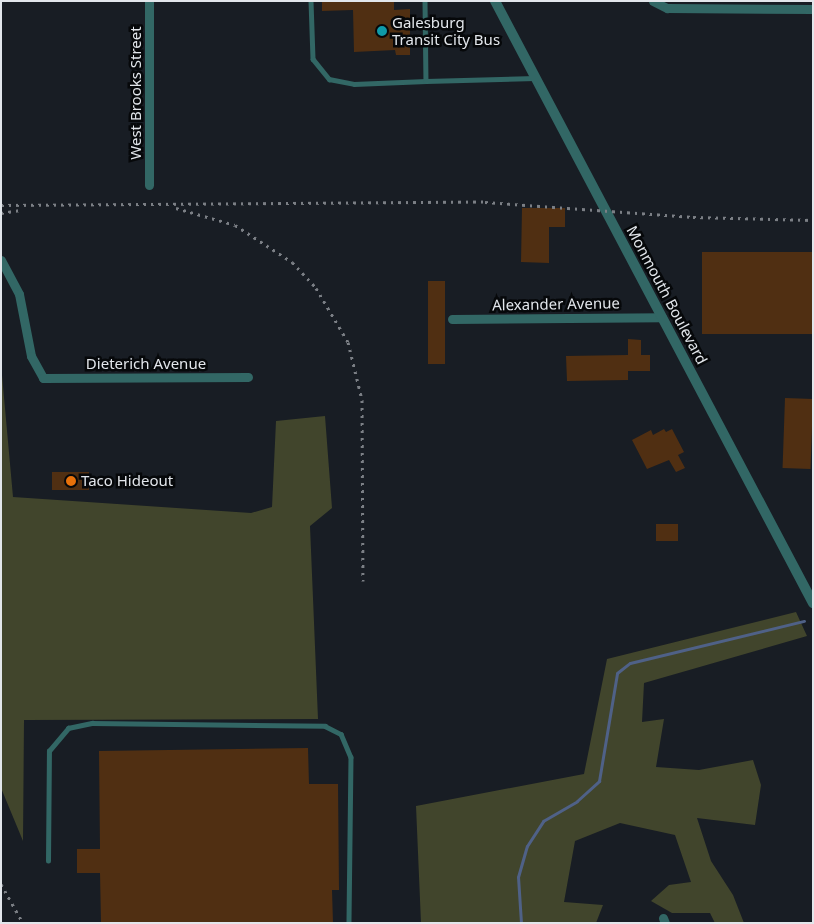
<!DOCTYPE html>
<html>
<head>
<meta charset="utf-8">
<style>
	body { margin:0 }
	#map { position:relative; width:814px; height:924px; overflow:hidden; background:#181d24; font-family:"Noto Sans",sans-serif }
	div>[style] { position:absolute }
	.green>* { inset:0; background:#41452c }
	.stream>* { height:3px; margin:-1.5px; padding:0 1.5px; transform-origin:1.5px; border-radius:1.5px; background:#4f6187 }
	.building>* { inset:0; background:#502f12; transform-origin:0 0 }
	.service>* { height:4.5px; margin:-2.25px; padding:0 2.25px; transform-origin:2.25px; border-radius:2.25px; background:#326765 }
	.minor>* { height:9px; margin:-4.5px; padding:0 4.5px; transform-origin:4.5px; border-radius:4.5px; background:#326765 }
	.tertiary>* { height:10px; margin:-5px; padding:0 5px; transform-origin:5px; border-radius:5px; background:#326765 }
	.rail>* { height:3px; margin-top:-1.5px; transform-origin:0; background:repeating-linear-gradient(90deg,#7b7f85 0 2.5px,transparent 0 7.5px) }
	.dots>* { width:14px; height:14px; translate:-50% -50%; box-sizing:border-box; border:2px solid #06080a; border-radius:50% }
	span { translate:-50% -50%; white-space:nowrap; text-align:center; line-height:1.15; -webkit-text-stroke:5px #06080a; paint-order:stroke }
	.poi-label { font-size:15px; color:#e2e6eb }
	.left { translate:0 -50%; text-align:left }
	.street-label { font-size:15px; color:#e2e6eb }
	.frame { position:absolute; inset:0; border:2px solid #e2e6eb; pointer-events:none }
</style>
</head>
<body>
<div id="map">
	<div class="green">
		<i style="clip-path:polygon(1px 364px,13px 497px,251px 513px,272px 507px,276px 421px,325px 416px,332px 508px,310px 526px,318px 719px,24px 720px,23px 841px,1px 788px)"></i>
		<i style="clip-path:polygon(796px 612px,807px 636px,644px 683px,642px 722px,664px 719px,656px 767px,699px 770px,753px 760px,761px 785px,755px 825px,697px 818px,711px 861px,733px 895px,744px 923px,715px 923px,710px 913px,672px 913px,651px 901px,669px 885px,691px 882px,675px 835px,620px 823px,575px 841px,564px 902px,603px 905px,596px 923px,421px 923px,416px 806px,584px 774px,607px 659px)"></i>
	</div>
	<div class="stream">
		<i style="left:521px;top:923px;width:46px;rotate:-93.7deg"></i>
		<i style="left:518px;top:877px;width:32px;rotate:-74deg"></i>
		<i style="left:527px;top:846px;width:30px;rotate:-57deg"></i>
		<i style="left:543px;top:821px;width:39px;rotate:-30deg"></i>
		<i style="left:577px;top:801px;width:30px;rotate:-42deg"></i>
		<i style="left:599px;top:781px;width:109px;rotate:-80.5deg"></i>
		<i style="left:617px;top:673px;width:16px;rotate:-38deg"></i>
		<i style="left:630px;top:663px;width:179px;rotate:-13.6deg"></i>
	</div>
	<div class="building">
		<i style="clip-path:polygon(322px 1px,394px 1px,394px 10px,410px 9px,410px 55px,396px 55px,395px 50px,354px 52px,353px 10px,322px 11px)"></i>
		<i style="clip-path:polygon(522px 208px,565px 208px,565px 227px,549px 227px,549px 263px,521px 262px)"></i>
		<i style="left:813px;top:252px;width:82px;height:111px;rotate:90deg"></i>
		<i style="left:428px;top:281px;width:17px;height:83px"></i>
		<i style="clip-path:polygon(628px 339px,641px 340px,641px 355px,650px 355px,650px 371px,628px 371px,628px 380px,567px 381px,566px 356px,628px 355px)"></i>
		<i style="left:785px;top:398px;width:28px;height:70px;rotate:2deg"></i>
		<i style="clip-path:polygon(664px 429px,666px 432px,672px 429px,684px 452px,678px 455px,685px 468px,676px 472px,669px 460px,647px 469px,632px 440px,651px 430px,653px 435px)"></i>
		<i style="left:52px;top:472px;width:37px;height:18px"></i>
		<i style="left:656px;top:524px;width:22px;height:17px"></i>
		<i style="clip-path:polygon(308px 748px,309px 784px,338px 784px,339px 890px,332px 890px,333px 923px,101px 923px,100px 873px,77px 873px,77px 849px,100px 849px,99px 751px)"></i>
	</div>
	<div class="service">
		<i style="left:311px;top:1px;width:58px;rotate:88deg"></i>
		<i style="left:313px;top:59px;width:26px;rotate:51deg"></i>
		<i style="left:329px;top:79px;width:25px;rotate:11deg"></i>
		<i style="left:354px;top:84px;width:72px;rotate:-2.4deg"></i>
		<i style="left:425px;top:1px;width:80px;rotate:89.3deg"></i>
		<i style="left:426px;top:81px;width:109px;rotate:-1.6deg"></i>
		<i style="left:48px;top:861px;width:110px;rotate:-89.5deg"></i>
		<i style="left:49px;top:751px;width:30px;rotate:-50deg"></i>
		<i style="left:68px;top:728px;width:25px;rotate:-12deg"></i>
		<i style="left:92px;top:723px;width:233px;rotate:0.7deg"></i>
		<i style="left:325px;top:726px;width:18px;rotate:27deg"></i>
		<i style="left:341px;top:734px;width:25px;rotate:67deg"></i>
		<i style="left:351px;top:757px;width:166px;rotate:90.7deg"></i>
	</div>
	<div class="minor">
		<i style="left:149px;top:1px;width:184px;rotate:90deg"></i>
		<i style="left:653px;top:1px;width:16px;rotate:27deg"></i>
		<i style="left:667px;top:8px;width:146px;rotate:0.4deg"></i>
		<i style="left:1px;top:260px;width:38px;rotate:62deg"></i>
		<i style="left:19px;top:294px;width:63px;rotate:79deg"></i>
		<i style="left:31px;top:356px;width:25px;rotate:61deg"></i>
		<i style="left:43px;top:378px;width:205px;rotate:-0.3deg"></i>
		<i style="left:452px;top:319px;width:210px;rotate:-0.5deg"></i>
		<i style="left:663px;top:918px;width:5px;rotate:68deg"></i>
	</div>
	<div class="tertiary">
		<i style="left:495px;top:1px;width:681px;rotate:62.16deg"></i>
	</div>
	<div class="rail">
		<i style="left:1px;top:205px;width:484px;rotate:-0.4deg"></i>
		<i style="left:485px;top:202px;width:209px;rotate:4.1deg"></i>
		<i style="left:693px;top:217px;width:120px;rotate:1.4deg"></i>
		<i style="left:176px;top:208px;width:61px;rotate:16.1deg"></i>
		<i style="left:235px;top:225px;width:68px;rotate:33deg"></i>
		<i style="left:292px;top:262px;width:35px;rotate:47deg"></i>
		<i style="left:316px;top:288px;width:63px;rotate:59.3deg"></i>
		<i style="left:348px;top:342px;width:60px;rotate:76.4deg"></i>
		<i style="left:362px;top:400px;width:181px;rotate:89.7deg"></i>
		<i style="left:1px;top:213px;width:18px;rotate:-9deg"></i>
		<i style="left:1px;top:884px;width:45px;rotate:60.6deg"></i>
	</div>
	<div class="dots">
		<i style="left:382px;top:31px;background:#0f9aa8"></i>
		<i style="left:71px;top:481px;background:#e8710a"></i>
	</div>
	<div class="poi-label">
		<span class="left" style="left:392px;top:31px">Galesburg<br>Transit City Bus</span>
		<span class="left" style="left:81px;top:481px">Taco Hideout</span>
	</div>
	<div class="street-label">
		<span style="left:136px;top:93px;rotate:-90deg">West Brooks Street</span>
		<span style="left:667px;top:295px;rotate:62deg">Monmouth Boulevard</span>
		<span style="left:556px;top:304px;rotate:-1deg">Alexander Avenue</span>
		<span style="left:146px;top:364px">Dieterich Avenue</span>
	</div>
	<div class="frame"></div>
</div>
</body>
</html>
